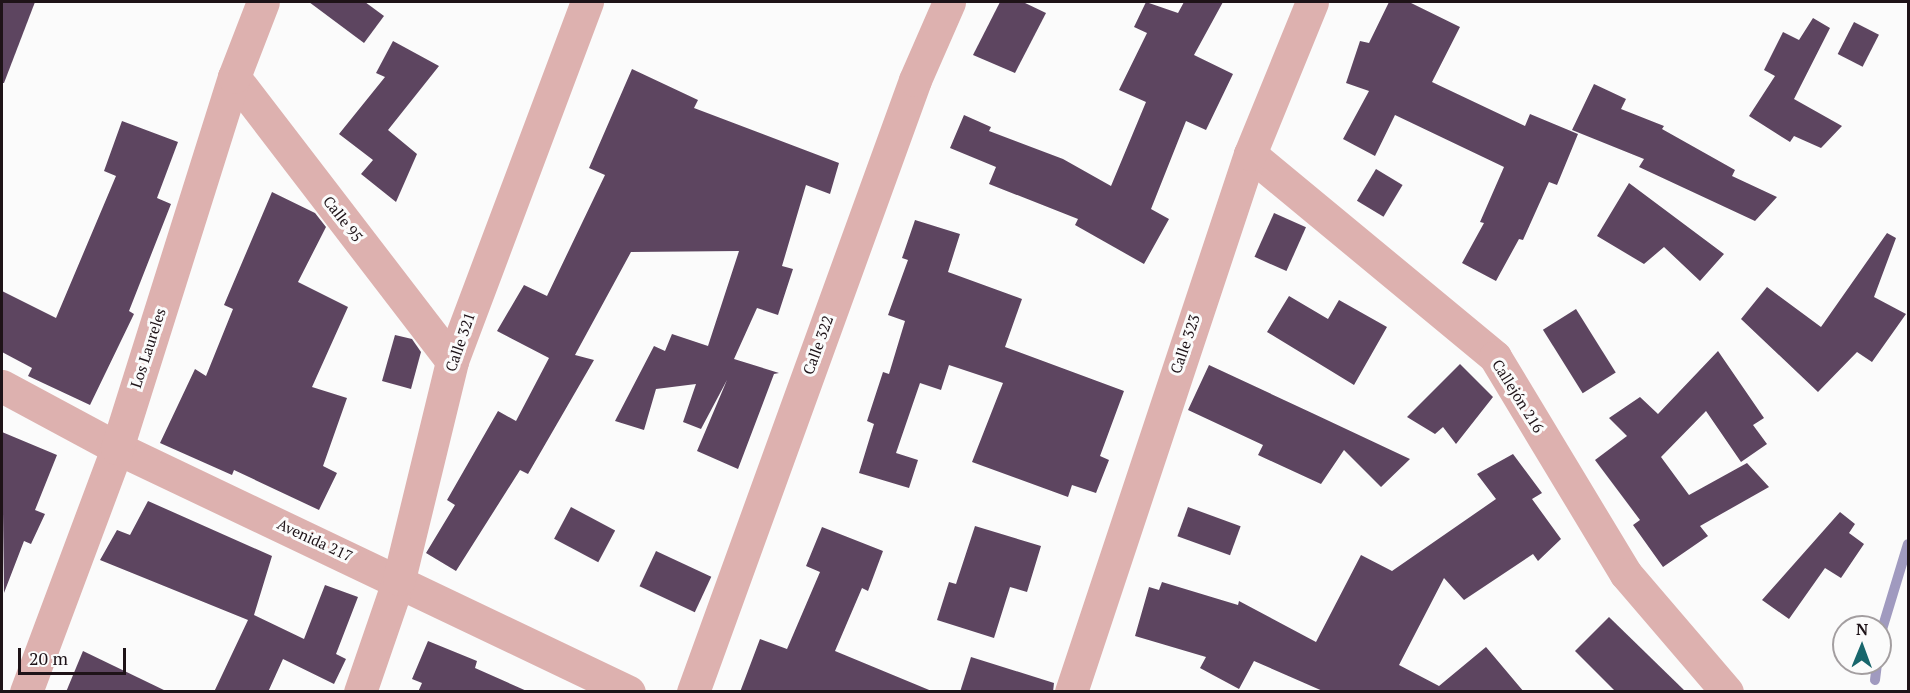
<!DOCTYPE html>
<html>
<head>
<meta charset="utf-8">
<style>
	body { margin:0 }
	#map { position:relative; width:1910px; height:693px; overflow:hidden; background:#fbfbfb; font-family:"PT Serif",serif }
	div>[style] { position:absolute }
	.stream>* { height:10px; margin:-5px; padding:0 5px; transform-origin:5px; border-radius:5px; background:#a09abf }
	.building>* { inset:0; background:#5d4560; transform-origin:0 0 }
	.minor>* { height:33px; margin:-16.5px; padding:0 16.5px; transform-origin:16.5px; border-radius:16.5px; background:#ddb1af }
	span { translate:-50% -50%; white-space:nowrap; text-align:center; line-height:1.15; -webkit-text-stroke:6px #fbfbfb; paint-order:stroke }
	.street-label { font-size:15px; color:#1e1318 }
	.frame { position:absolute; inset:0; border:3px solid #1e1318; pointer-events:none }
	.north { position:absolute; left:1832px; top:615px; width:60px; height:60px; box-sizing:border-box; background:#fbfbfb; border:2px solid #a39ea0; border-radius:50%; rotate:1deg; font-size:16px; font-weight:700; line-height:24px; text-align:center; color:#1e1318 }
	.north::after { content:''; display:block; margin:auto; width:21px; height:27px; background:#18666c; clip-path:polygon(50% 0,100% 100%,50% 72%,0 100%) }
	.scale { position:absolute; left:18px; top:648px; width:108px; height:27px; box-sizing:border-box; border:3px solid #1e1318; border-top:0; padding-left:8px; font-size:18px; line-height:21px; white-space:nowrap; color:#1e1318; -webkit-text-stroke:4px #fbfbfb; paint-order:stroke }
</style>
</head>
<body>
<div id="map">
	<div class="stream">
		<i style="left:1880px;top:636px;width:96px;rotate:-73.1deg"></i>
		<i style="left:1875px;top:680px;width:17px;rotate:-83deg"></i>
	</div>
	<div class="building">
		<i style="clip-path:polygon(2px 2px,35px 2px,4px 83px,2px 83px)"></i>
		<i style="clip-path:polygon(309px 2px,365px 2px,384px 16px,364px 43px)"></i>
		<i style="clip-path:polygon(1000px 2px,1023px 2px,1046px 13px,1015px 73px,973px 55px)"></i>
		<i style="clip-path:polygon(1146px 2px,1178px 13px,1184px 2px,1223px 2px,1194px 55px,1233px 74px,1206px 130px,1186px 121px,1151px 209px,1169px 219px,1144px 264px,1075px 225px,1078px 219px,989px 184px,996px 167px,950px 148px,964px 115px,991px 127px,989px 131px,1063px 159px,1111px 186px,1146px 102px,1119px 90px,1147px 33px,1134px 27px)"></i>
		<i style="clip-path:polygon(1389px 2px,1409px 2px,1460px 27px,1432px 82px,1525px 126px,1530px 114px,1578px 134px,1557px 185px,1549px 182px,1523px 240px,1519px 239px,1496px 281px,1462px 263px,1484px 223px,1480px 222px,1504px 167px,1395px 115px,1375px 156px,1343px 139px,1369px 91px,1346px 83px,1360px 41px,1369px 43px)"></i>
		<i style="clip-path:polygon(1813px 18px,1830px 28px,1794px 99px,1842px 126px,1821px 148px,1794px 136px,1790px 142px,1749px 116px,1775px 76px,1764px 70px,1783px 32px,1799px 40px)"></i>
		<i style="left:1854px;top:22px;width:28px;height:36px;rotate:27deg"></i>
		<i style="clip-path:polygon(393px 41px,439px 66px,388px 130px,417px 154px,396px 202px,361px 174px,373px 160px,339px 134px,385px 77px,376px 73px)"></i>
		<i style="clip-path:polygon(632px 69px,698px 100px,694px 108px,839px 163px,830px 194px,806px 185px,782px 266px,793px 269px,778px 315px,757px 308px,734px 359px,779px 373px,774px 374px,738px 469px,697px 451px,727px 380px,701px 429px,683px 422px,696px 384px,656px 389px,644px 430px,615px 421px,654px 346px,665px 351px,672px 334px,708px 346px,739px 251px,631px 252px,575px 355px,594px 360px,528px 474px,520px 470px,456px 571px,426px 553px,455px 505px,447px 500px,498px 411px,516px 421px,549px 358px,497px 331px,524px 285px,547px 296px,605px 175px,589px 168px)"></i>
		<i style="clip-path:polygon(1594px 84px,1626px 99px,1621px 109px,1664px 126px,1662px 129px,1735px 170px,1732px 176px,1777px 197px,1755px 221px,1639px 167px,1644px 159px,1572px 130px)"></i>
		<i style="clip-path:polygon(122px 121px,178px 142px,157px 198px,171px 204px,129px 311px,134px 314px,90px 405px,28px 376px,32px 368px,2px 352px,2px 291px,56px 318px,116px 176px,104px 171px)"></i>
		<i style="left:1376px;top:169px;width:31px;height:37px;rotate:31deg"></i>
		<i style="clip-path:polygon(1629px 183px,1724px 254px,1700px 281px,1664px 247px,1644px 264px,1597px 236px)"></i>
		<i style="clip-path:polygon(272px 192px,315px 213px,326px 227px,298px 282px,348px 307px,312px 387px,347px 398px,323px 466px,337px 473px,319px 510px,234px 470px,232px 475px,160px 443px,195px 369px,206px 376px,233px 309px,224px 305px)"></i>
		<i style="left:1274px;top:213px;width:35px;height:48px;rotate:24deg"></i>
		<i style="clip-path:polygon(915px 220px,960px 234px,948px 272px,1022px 299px,1005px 347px,1124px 391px,1100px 456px,1109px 460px,1096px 493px,1072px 485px,1068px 497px,972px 462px,1003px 383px,949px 365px,941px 390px,920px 383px,896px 453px,918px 460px,909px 488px,859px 473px,874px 424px,867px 421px,883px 372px,889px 374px,905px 321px,888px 315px,908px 260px,902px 258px)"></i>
		<i style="clip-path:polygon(1887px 233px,1896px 238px,1874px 297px,1906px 314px,1872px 362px,1857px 352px,1818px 392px,1741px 319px,1767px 287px,1821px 327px)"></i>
		<i style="clip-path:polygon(1289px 296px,1328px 319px,1339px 300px,1387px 327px,1354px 385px,1267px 332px)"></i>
		<i style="left:1576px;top:309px;width:75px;height:39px;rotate:58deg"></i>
		<i style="clip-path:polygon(395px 335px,412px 339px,421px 352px,411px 389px,382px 381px)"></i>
		<i style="clip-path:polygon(1718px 351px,1764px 418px,1753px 425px,1767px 444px,1741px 462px,1706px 411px,1661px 457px,1689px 495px,1747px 463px,1769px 487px,1700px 526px,1708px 536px,1663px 567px,1633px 525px,1640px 520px,1595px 460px,1627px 436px,1609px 418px,1640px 397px,1658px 414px)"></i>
		<i style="clip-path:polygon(1460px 364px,1493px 397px,1456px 444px,1443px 427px,1435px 434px,1407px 417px)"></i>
		<i style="clip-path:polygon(1209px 365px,1312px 413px,1410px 459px,1381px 487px,1344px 450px,1321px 484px,1258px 455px,1263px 445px,1188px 410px)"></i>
		<i style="clip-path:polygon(2px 432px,57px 455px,35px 510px,45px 514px,31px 544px,24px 541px,4px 593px)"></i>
		<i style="clip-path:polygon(1513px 454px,1542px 493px,1532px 499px,1561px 539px,1538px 561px,1533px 554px,1464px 600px,1444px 578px,1399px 665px,1439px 686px,1486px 647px,1524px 692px,1325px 692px,1254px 661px,1239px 689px,1200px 668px,1206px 657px,1135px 636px,1149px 587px,1159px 590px,1162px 582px,1238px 605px,1239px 601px,1316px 642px,1361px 555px,1392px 571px,1496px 499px,1477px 474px)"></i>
		<i style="clip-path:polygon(148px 501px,272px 556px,254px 615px,304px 639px,325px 585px,358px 597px,336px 654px,346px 659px,334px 684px,283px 659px,268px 692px,214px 692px,248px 620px,100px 560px,117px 530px,130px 535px)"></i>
		<i style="left:571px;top:507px;width:50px;height:36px;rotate:28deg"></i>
		<i style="left:1188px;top:507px;width:56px;height:31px;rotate:20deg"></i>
		<i style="clip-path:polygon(1840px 512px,1855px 524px,1849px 533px,1864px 544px,1841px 578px,1825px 568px,1789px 619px,1762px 600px)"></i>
		<i style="clip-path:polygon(975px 526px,1041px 546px,1027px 592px,1010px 587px,994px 638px,937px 620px,949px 582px,956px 584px)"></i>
		<i style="clip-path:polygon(822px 527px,883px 551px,868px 591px,862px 588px,835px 651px,934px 692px,740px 692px,760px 639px,787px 649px,820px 572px,806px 566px)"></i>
		<i style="left:656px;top:551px;width:61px;height:39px;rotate:25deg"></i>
		<i style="clip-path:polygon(1609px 617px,1686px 692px,1616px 692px,1575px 651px)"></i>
		<i style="clip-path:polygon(428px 641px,477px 661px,475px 668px,529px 692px,418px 692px,422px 683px,412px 679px)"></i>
		<i style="clip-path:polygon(83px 651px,168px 692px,66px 692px)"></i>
		<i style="clip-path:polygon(971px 657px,1054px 683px,1053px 692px,960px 692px)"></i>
	</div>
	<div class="minor">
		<i style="left:234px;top:77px;width:358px;rotate:52.5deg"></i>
		<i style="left:1250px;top:154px;width:318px;rotate:39.6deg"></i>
		<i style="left:1495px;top:357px;width:253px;rotate:58.9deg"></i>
		<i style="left:1626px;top:574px;width:155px;rotate:49.4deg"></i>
		<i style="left:2px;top:386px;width:131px;rotate:28.3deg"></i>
		<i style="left:117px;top:448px;width:567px;rotate:25.48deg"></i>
		<i style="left:26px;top:692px;width:260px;rotate:-69.5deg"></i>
		<i style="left:117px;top:448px;width:389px;rotate:-72.5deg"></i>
		<i style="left:234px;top:77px;width:80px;rotate:-68.9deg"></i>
		<i style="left:360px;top:692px;width:120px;rotate:-71deg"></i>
		<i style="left:399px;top:579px;width:224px;rotate:-76.3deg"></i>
		<i style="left:452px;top:361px;width:384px;rotate:-69.4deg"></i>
		<i style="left:693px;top:692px;width:651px;rotate:-70.06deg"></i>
		<i style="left:915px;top:80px;width:85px;rotate:-66.4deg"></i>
		<i style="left:1071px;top:692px;width:567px;rotate:-71.6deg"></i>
		<i style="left:1250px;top:154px;width:164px;rotate:-67.8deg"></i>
	</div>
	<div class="street-label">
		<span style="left:343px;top:219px;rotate:52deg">Calle 95</span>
		<span style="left:460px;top:342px;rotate:-71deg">Calle 321</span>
		<span style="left:1185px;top:344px;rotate:-71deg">Calle 323</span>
		<span style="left:818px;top:345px;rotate:-70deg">Calle 322</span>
		<span style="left:148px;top:348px;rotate:-72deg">Los Laureles</span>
		<span style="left:1518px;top:396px;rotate:58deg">Callejón 216</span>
		<span style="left:315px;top:540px;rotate:25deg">Avenida 217</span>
	</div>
	<div class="frame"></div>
	<div class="north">N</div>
	<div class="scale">20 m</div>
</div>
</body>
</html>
